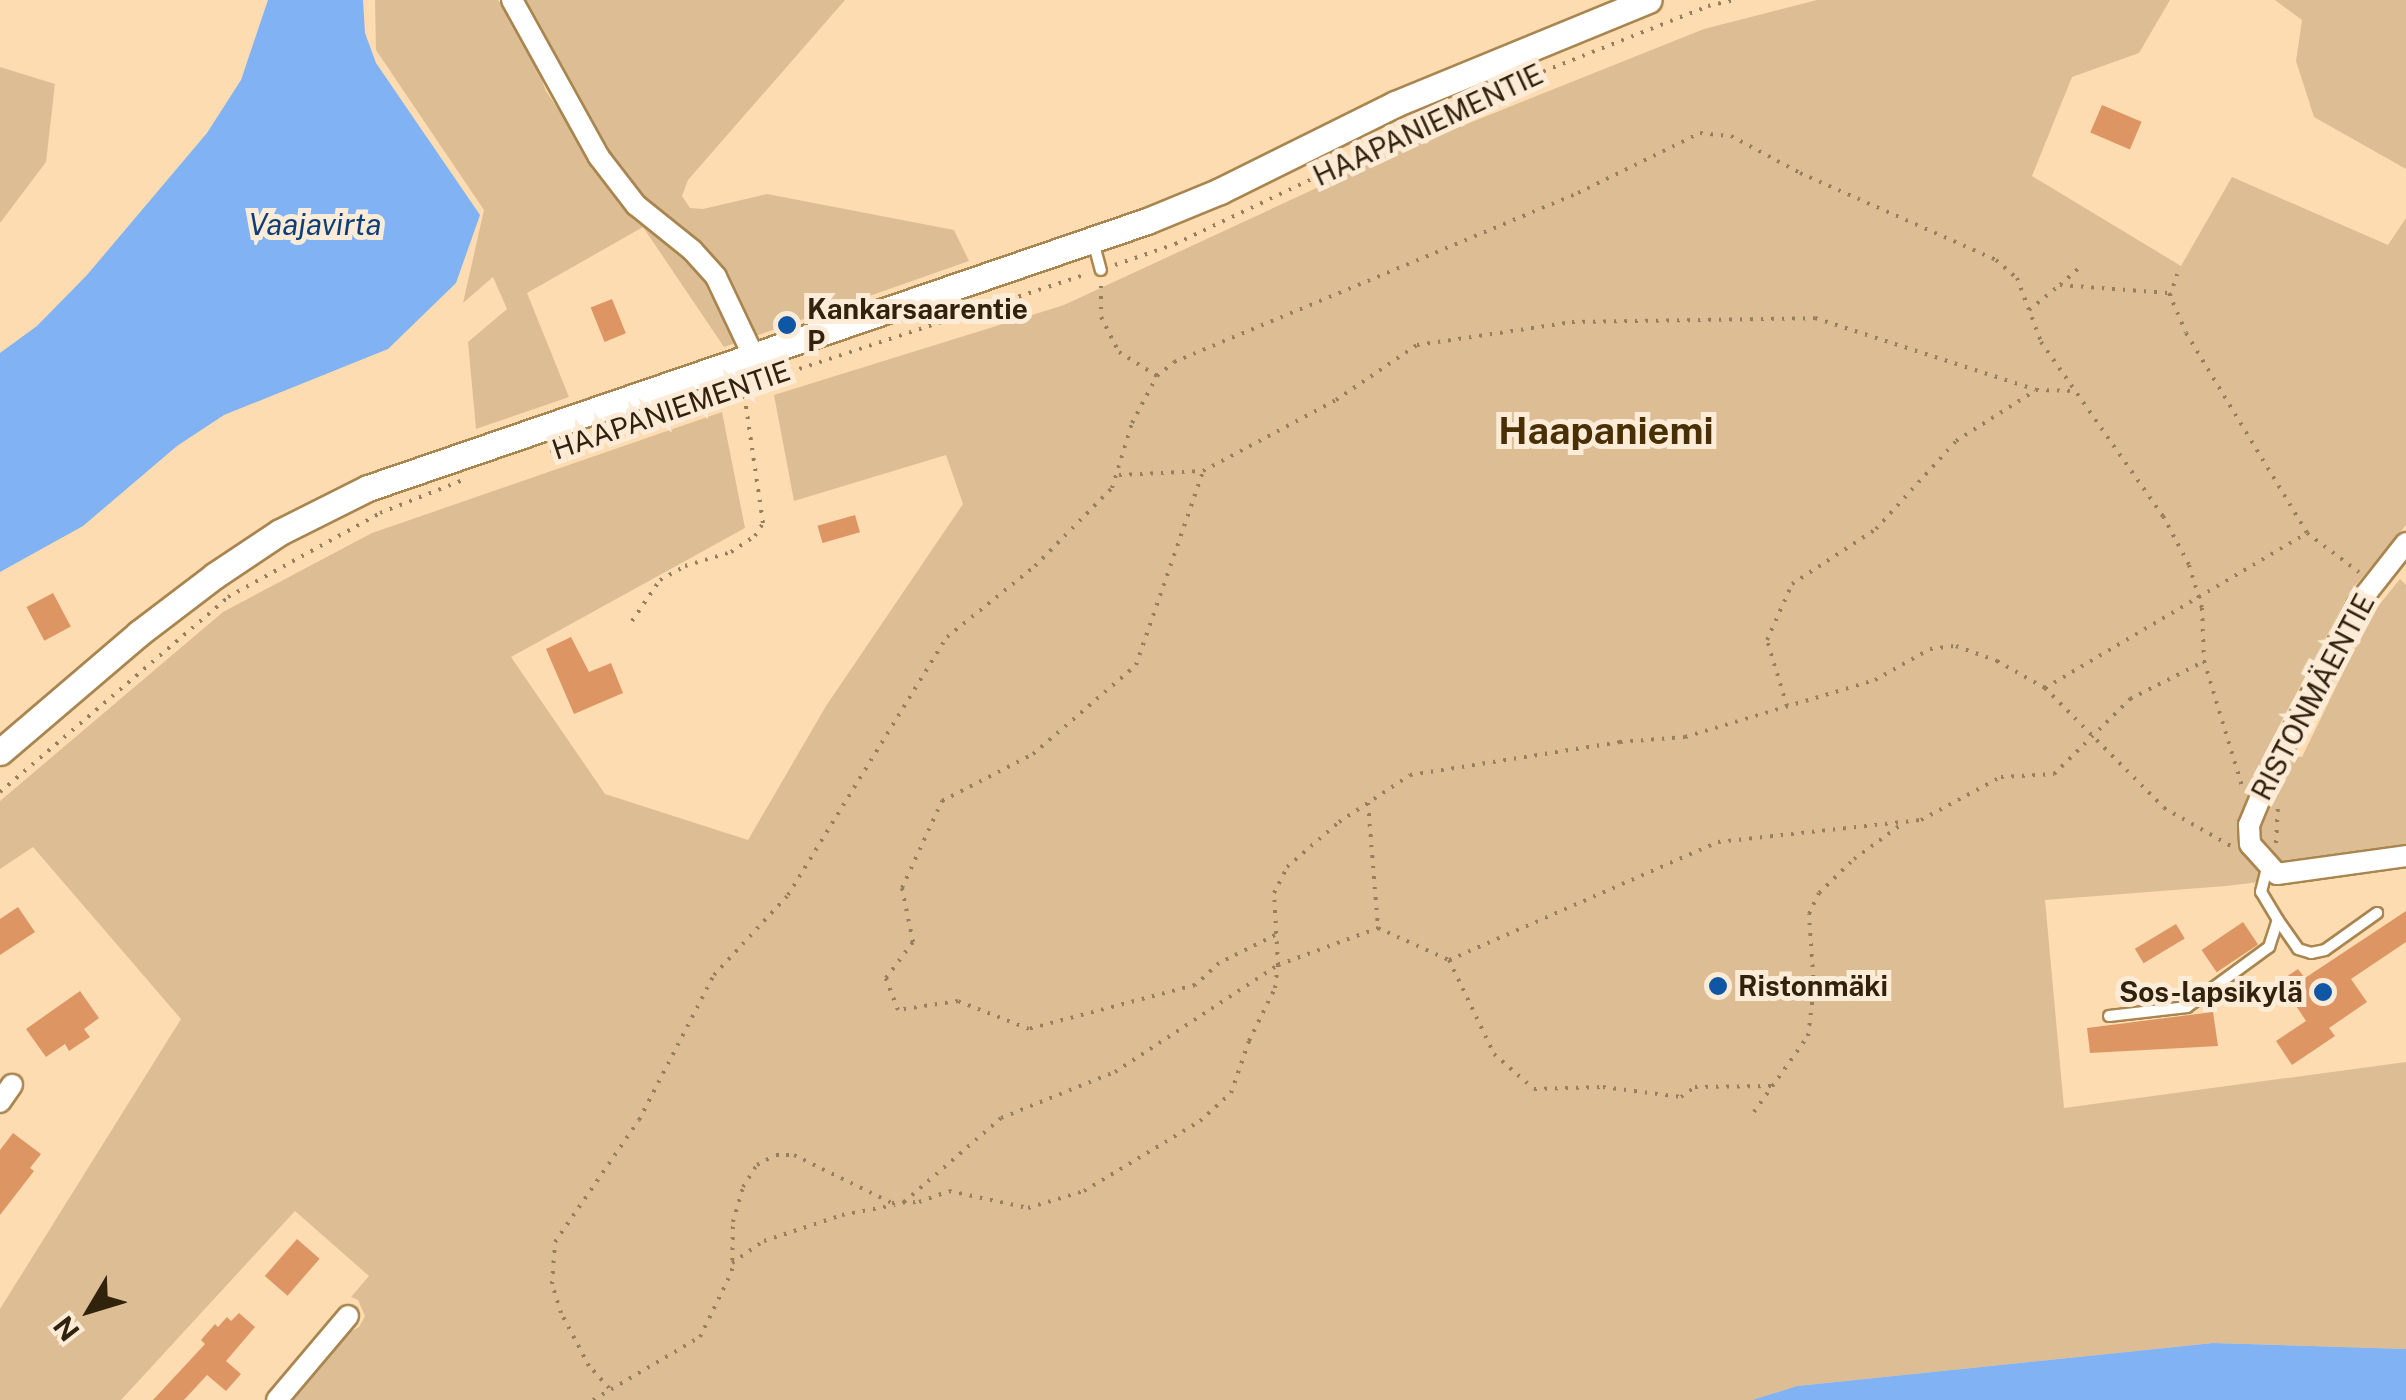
<!DOCTYPE html>
<html>
<head>
<meta charset="utf-8">
<style>
	body { margin:0 }
	#map { position:relative; width:2406px; height:1400px; overflow:hidden; background:#fcdcb0; font-family:"Public Sans",sans-serif }
	div>[style] { position:absolute }
	.green>* { inset:0; background:#ddbe94 }
	.water>* { inset:0; background:#81b2f4 }
	.building>* { inset:0; background:#dd9663; transform-origin:0 0 }
	.path>* { height:4px; margin-top:-2px; transform-origin:0; background:repeating-linear-gradient(90deg,#977f5e 0 2.5px,transparent 0 10.5px) }
	.roads { filter:drop-shadow(2px 0 #a9854f) drop-shadow(-2px 0 #a9854f) drop-shadow(0 2px #a9854f) drop-shadow(0 -2px #a9854f) }
	.service>* { height:10px; margin:-5px; padding:0 5px; transform-origin:5px; border-radius:5px; background:#fff }
	.minor>* { height:20px; margin:-10px; padding:0 10px; transform-origin:10px; border-radius:10px; background:#fff }
	.tertiary>* { height:25px; margin:-12.5px; padding:0 12.5px; transform-origin:12.5px; border-radius:12.5px; background:#fff }
	.dots>* { width:28px; height:28px; translate:-50% -50%; box-sizing:border-box; border:5px solid #fcecd7; border-radius:50% }
	span { translate:-50% -50%; white-space:nowrap; text-align:center; line-height:1.15; -webkit-text-stroke:10px #fcecd7; paint-order:stroke }
	.street-label { font-size:28px; color:#31220c }
	.poi-label { font-size:28px; color:#31220c; font-weight:700 }
	.left { translate:0 -50%; text-align:left }
	.right { translate:-100% -50%; text-align:right }
	.water-label { font-size:30px; color:#0d3e78; font-style:italic }
	.district-label { font-size:38px; color:#493004; font-weight:700 }
	.north { position:absolute; left:40px; top:1260px; width:100px; height:100px; -webkit-text-stroke:8px #fcecd7; paint-order:stroke; rotate:232deg; font-size:28px; font-weight:700; line-height:40px; text-align:center; color:#31220c }
	.north::after { content:''; display:block; margin:auto; width:35px; height:45px; background:#31220c; clip-path:polygon(50% 0,100% 100%,50% 72%,0 100%) }
</style>
</head>
<body>
<div id="map">
	<div class="green">
		<i style="clip-path:polygon(375px 0,498px 0,523px 31px,546px 91px,601px 173px,643px 226px,647px 202px,605px 148px,521px 0,845px 0,688px 180px,682px 196px,690px 208px,703px 209px,767px 194px,954px 230px,969px 261px,724px 347px,643px 227px,527px 293px,569px 397px,476px 429px,468px 342px,507px 309px,493px 277px,463px 303px,484px 210px,376px 50px)"></i>
		<i style="clip-path:polygon(1817px 0,2170px 0,2139px 53px,2072px 77px,2032px 176px,2181px 266px,2232px 177px,2388px 245px,2406px 218px,2406px 525px,2349px 593px,2264px 755px,2302px 757px,2371px 615px,2400px 579px,2406px 585px,2406px 864px,2226px 886px,2045px 900px,2064px 1108px,2406px 1062px,2406px 1349px,2213px 1343px,1797px 1386px,1752px 1400px,289px 1400px,345px 1335px,359px 1327px,365px 1316px,358px 1300px,351px 1297px,369px 1276px,295px 1211px,121px 1400px,0 1400px,0 1309px,181px 1019px,33px 847px,0 869px,0 801px,223px 612px,372px 533px,722px 412px,745px 528px,511px 657px,605px 794px,748px 840px,826px 706px,963px 504px,946px 455px,794px 501px,774px 395px,1064px 305px,1377px 160px,1704px 29px)"></i>
		<i style="clip-path:polygon(2275px 0,2406px 0,2406px 169px,2314px 117px,2296px 61px,2302px 20px)"></i>
		<i style="clip-path:polygon(0 67px,55px 84px,46px 162px,0 223px)"></i>
	</div>
	<div class="water">
		<i style="clip-path:polygon(268px 0,363px 0,365px 33px,376px 63px,480px 215px,456px 283px,388px 349px,224px 415px,177px 446px,83px 526px,0 572px,0 353px,37px 326px,87px 275px,207px 133px,241px 80px)"></i>
		<i style="clip-path:polygon(2213px 1343px,2406px 1349px,2406px 1400px,1752px 1400px,1797px 1386px)"></i>
	</div>
	<div class="building">
		<i style="left:2102px;top:105px;width:43px;height:30px;rotate:23deg"></i>
		<i style="left:612px;top:299px;width:37px;height:23px;rotate:68deg"></i>
		<i style="left:855px;top:515px;width:18px;height:39px;rotate:74deg"></i>
		<i style="left:53px;top:593px;width:38px;height:30px;rotate:62deg"></i>
		<i style="clip-path:polygon(571px 637px,589px 672px,611px 663px,623px 693px,574px 714px,546px 649px)"></i>
		<i style="clip-path:polygon(18px 907px,35px 932px,0 955px,0 919px)"></i>
		<i style="clip-path:polygon(2406px 911px,2406px 942px,2351px 979px,2367px 1002px,2329px 1028px,2335px 1036px,2292px 1065px,2276px 1041px,2306px 1021px,2280px 981px,2298px 969px,2305px 978px)"></i>
		<i style="left:2243px;top:922px;width:27px;height:50px;rotate:56deg"></i>
		<i style="left:2176px;top:924px;width:17px;height:48px;rotate:59deg"></i>
		<i style="clip-path:polygon(80px 991px,99px 1018px,84px 1029px,90px 1037px,69px 1051px,65px 1044px,46px 1057px,26px 1029px)"></i>
		<i style="clip-path:polygon(2213px 1012px,2218px 1046px,2090px 1053px,2087px 1028px)"></i>
		<i style="clip-path:polygon(13px 1133px,41px 1154px,30px 1168px,34px 1171px,0 1215px,0 1150px)"></i>
		<i style="left:297px;top:1239px;width:30px;height:49px;rotate:41deg"></i>
		<i style="clip-path:polygon(239px 1313px,255px 1327px,226px 1361px,241px 1374px,226px 1391px,207px 1375px,184px 1400px,153px 1400px,205px 1344px,201px 1340px,215px 1324px,218px 1327px,227px 1317px,231px 1321px)"></i>
	</div>
	<div class="path">
		<i style="left:1115px;top:265px;width:64px;rotate:-19.3deg"></i>
		<i style="left:1175px;top:244px;width:375px;rotate:-25.4deg"></i>
		<i style="left:1514px;top:83px;width:209px;rotate:-21.6deg"></i>
		<i style="left:1708px;top:6px;width:28px;rotate:-13deg"></i>
		<i style="left:2060px;top:285px;width:30px;rotate:-42deg"></i>
		<i style="left:1101px;top:286px;width:31px;rotate:90deg"></i>
		<i style="left:1101px;top:317px;width:39px;rotate:63deg"></i>
		<i style="left:1119px;top:352px;width:45px;rotate:32.3deg"></i>
		<i style="left:2170px;top:296px;width:23px;rotate:-72deg"></i>
		<i style="left:2029px;top:310px;width:40px;rotate:-39deg"></i>
		<i style="left:2060px;top:285px;width:109px;rotate:4.2deg"></i>
		<i style="left:2169px;top:293px;width:43px;rotate:67deg"></i>
		<i style="left:2186px;top:333px;width:234px;rotate:58.8deg"></i>
		<i style="left:2307px;top:533px;width:65px;rotate:36.9deg"></i>
		<i style="left:550px;top:451px;width:565px;rotate:-18.24deg"></i>
		<i style="left:1119px;top:475px;width:84px;rotate:-2.7deg"></i>
		<i style="left:632px;top:621px;width:50px;rotate:-55.7deg"></i>
		<i style="left:660px;top:580px;width:29px;rotate:-29deg"></i>
		<i style="left:685px;top:566px;width:48px;rotate:-16.9deg"></i>
		<i style="left:731px;top:552px;width:29px;rotate:-34deg"></i>
		<i style="left:755px;top:536px;width:15px;rotate:-58deg"></i>
		<i style="left:763px;top:523px;width:138px;rotate:-98.3deg"></i>
		<i style="left:2045px;top:688px;width:304px;rotate:-30.6deg"></i>
		<i style="left:1787px;top:706px;width:69px;rotate:-106.9deg"></i>
		<i style="left:1767px;top:640px;width:61px;rotate:-65.9deg"></i>
		<i style="left:1792px;top:584px;width:100px;rotate:-33.2deg"></i>
		<i style="left:1876px;top:529px;width:119px;rotate:-47.7deg"></i>
		<i style="left:1956px;top:441px;width:95px;rotate:-32.5deg"></i>
		<i style="left:0;top:792px;width:300px;rotate:-40.5deg"></i>
		<i style="left:228px;top:597px;width:174px;rotate:-28.9deg"></i>
		<i style="left:380px;top:513px;width:87px;rotate:-21.6deg"></i>
		<i style="left:1368px;top:803px;width:125px;rotate:85.4deg"></i>
		<i style="left:2276px;top:843px;width:35px;rotate:-87deg"></i>
		<i style="left:1275px;top:935px;width:63px;rotate:153.4deg"></i>
		<i style="left:1219px;top:963px;width:33px;rotate:137deg"></i>
		<i style="left:1195px;top:985px;width:172px;rotate:165.2deg"></i>
		<i style="left:1029px;top:1029px;width:76px;rotate:-158.5deg"></i>
		<i style="left:958px;top:1001px;width:61px;rotate:171.5deg"></i>
		<i style="left:898px;top:1010px;width:34px;rotate:-111deg"></i>
		<i style="left:886px;top:978px;width:45px;rotate:-53.1deg"></i>
		<i style="left:913px;top:942px;width:55px;rotate:-101.5deg"></i>
		<i style="left:902px;top:888px;width:96px;rotate:-65.3deg"></i>
		<i style="left:942px;top:801px;width:102px;rotate:-27.3deg"></i>
		<i style="left:1033px;top:754px;width:136px;rotate:-40.8deg"></i>
		<i style="left:1136px;top:665px;width:205px;rotate:-70.9deg"></i>
		<i style="left:1203px;top:471px;width:151px;rotate:-28.1deg"></i>
		<i style="left:1336px;top:400px;width:98px;rotate:-34.2deg"></i>
		<i style="left:1417px;top:345px;width:157px;rotate:-8.4deg"></i>
		<i style="left:1572px;top:322px;width:243px;rotate:-0.9deg"></i>
		<i style="left:1815px;top:318px;width:232px;rotate:18deg"></i>
		<i style="left:2036px;top:390px;width:41px;rotate:1.4deg"></i>
		<i style="left:1449px;top:960px;width:104px;rotate:64.4deg"></i>
		<i style="left:1494px;top:1054px;width:53px;rotate:41.2deg"></i>
		<i style="left:1534px;top:1089px;width:69px;rotate:-1.7deg"></i>
		<i style="left:1603px;top:1087px;width:79px;rotate:7.3deg"></i>
		<i style="left:1681px;top:1097px;width:17px;rotate:-36deg"></i>
		<i style="left:1695px;top:1087px;width:78px;rotate:-0.7deg"></i>
		<i style="left:1754px;top:1112px;width:93px;rotate:-54.6deg"></i>
		<i style="left:1808px;top:1036px;width:48px;rotate:-82.9deg"></i>
		<i style="left:1814px;top:988px;width:74px;rotate:-93.9deg"></i>
		<i style="left:1809px;top:914px;width:23px;rotate:-65deg"></i>
		<i style="left:1819px;top:893px;width:49px;rotate:-44.2deg"></i>
		<i style="left:1854px;top:859px;width:59px;rotate:-36.1deg"></i>
		<i style="left:904px;top:1202px;width:128px;rotate:-40.9deg"></i>
		<i style="left:1001px;top:1118px;width:123px;rotate:-22deg"></i>
		<i style="left:1115px;top:1072px;width:195px;rotate:-33.3deg"></i>
		<i style="left:1278px;top:965px;width:107px;rotate:-20.3deg"></i>
		<i style="left:1378px;top:928px;width:78px;rotate:24.3deg"></i>
		<i style="left:1449px;top:960px;width:294px;rotate:-23.7deg"></i>
		<i style="left:1718px;top:842px;width:204px;rotate:-6.2deg"></i>
		<i style="left:1921px;top:820px;width:91px;rotate:-28.3deg"></i>
		<i style="left:2001px;top:777px;width:53px;rotate:-3.2deg"></i>
		<i style="left:2054px;top:774px;width:107px;rotate:-44.6deg"></i>
		<i style="left:2130px;top:699px;width:82px;rotate:-26.9deg"></i>
		<i style="left:732px;top:1263px;width:39px;rotate:-35deg"></i>
		<i style="left:764px;top:1241px;width:82px;rotate:-18.4deg"></i>
		<i style="left:842px;top:1215px;width:54px;rotate:-10.7deg"></i>
		<i style="left:609px;top:1388px;width:30px;rotate:-132deg"></i>
		<i style="left:589px;top:1366px;width:60px;rotate:-117.8deg"></i>
		<i style="left:561px;top:1313px;width:30px;rotate:-107deg"></i>
		<i style="left:552px;top:1284px;width:42px;rotate:-85.9deg"></i>
		<i style="left:555px;top:1242px;width:148px;rotate:-55.5deg"></i>
		<i style="left:639px;top:1120px;width:163px;rotate:-62.7deg"></i>
		<i style="left:714px;top:975px;width:109px;rotate:-47.2deg"></i>
		<i style="left:788px;top:895px;width:303px;rotate:-58.4deg"></i>
		<i style="left:947px;top:637px;width:113px;rotate:-38.9deg"></i>
		<i style="left:1035px;top:566px;width:110px;rotate:-45.4deg"></i>
		<i style="left:1112px;top:488px;width:68px;rotate:-72.9deg"></i>
		<i style="left:1132px;top:423px;width:53px;rotate:-62deg"></i>
		<i style="left:1157px;top:376px;width:22px;rotate:-39deg"></i>
		<i style="left:1174px;top:362px;width:438px;rotate:-22.7deg"></i>
		<i style="left:1578px;top:193px;width:136px;rotate:-26.2deg"></i>
		<i style="left:1700px;top:133px;width:31px;rotate:6deg"></i>
		<i style="left:1731px;top:136px;width:78px;rotate:28.2deg"></i>
		<i style="left:1800px;top:173px;width:214px;rotate:23.9deg"></i>
		<i style="left:1996px;top:260px;width:28px;rotate:41deg"></i>
		<i style="left:2017px;top:278px;width:68px;rotate:69.4deg"></i>
		<i style="left:2041px;top:342px;width:213px;rotate:55deg"></i>
		<i style="left:2163px;top:516px;width:55px;rotate:62deg"></i>
		<i style="left:2189px;top:565px;width:45px;rotate:73.2deg"></i>
		<i style="left:2202px;top:608px;width:53px;rotate:87.8deg"></i>
		<i style="left:2204px;top:661px;width:131px;rotate:73.1deg"></i>
		<i style="left:593px;top:1400px;width:124px;rotate:-30.5deg"></i>
		<i style="left:700px;top:1337px;width:73px;rotate:-64.1deg"></i>
		<i style="left:732px;top:1271px;width:49px;rotate:-88.8deg"></i>
		<i style="left:733px;top:1222px;width:36px;rotate:-74deg"></i>
		<i style="left:743px;top:1187px;width:26px;rotate:-58deg"></i>
		<i style="left:757px;top:1165px;width:21px;rotate:-28deg"></i>
		<i style="left:776px;top:1155px;width:18px"></i>
		<i style="left:794px;top:1155px;width:109px;rotate:26.1deg"></i>
		<i style="left:892px;top:1203px;width:27px;rotate:-2deg"></i>
		<i style="left:919px;top:1202px;width:32px;rotate:-20deg"></i>
		<i style="left:949px;top:1191px;width:81px;rotate:12.1deg"></i>
		<i style="left:1028px;top:1208px;width:59px;rotate:-16.9deg"></i>
		<i style="left:1084px;top:1191px;width:135px;rotate:-31.1deg"></i>
		<i style="left:1200px;top:1121px;width:42px;rotate:-42.1deg"></i>
		<i style="left:1231px;top:1093px;width:55px;rotate:-70.9deg"></i>
		<i style="left:1249px;top:1041px;width:59px;rotate:-63.9deg"></i>
		<i style="left:1275px;top:988px;width:23px;rotate:-83deg"></i>
		<i style="left:1278px;top:965px;width:72px;rotate:-93.2deg"></i>
		<i style="left:1274px;top:893px;width:29px;rotate:-63deg"></i>
		<i style="left:1287px;top:867px;width:69px;rotate:-40.9deg"></i>
		<i style="left:1339px;top:822px;width:85px;rotate:-33.5deg"></i>
		<i style="left:1410px;top:775px;width:213px;rotate:-8.9deg"></i>
		<i style="left:1620px;top:742px;width:65px;rotate:-4.4deg"></i>
		<i style="left:1685px;top:737px;width:198px;rotate:-16.7deg"></i>
		<i style="left:1875px;top:680px;width:63px;rotate:-29.4deg"></i>
		<i style="left:1930px;top:649px;width:26px;rotate:-7deg"></i>
		<i style="left:1956px;top:646px;width:44px;rotate:20.1deg"></i>
		<i style="left:1997px;top:661px;width:55px;rotate:29.4deg"></i>
		<i style="left:2045px;top:688px;width:169px;rotate:45.2deg"></i>
		<i style="left:2164px;top:808px;width:77px;rotate:29.6deg"></i>
	</div>
	<div class="roads">
		<div class="service">
			<i style="left:1093px;top:241px;width:30px;rotate:75deg"></i>
			<i style="left:2278px;top:920px;width:35px;rotate:55deg"></i>
			<i style="left:2298px;top:949px;width:14px;rotate:17deg"></i>
			<i style="left:2311px;top:953px;width:14px;rotate:-12deg"></i>
			<i style="left:2325px;top:950px;width:64px;rotate:-35.4deg"></i>
			<i style="left:2109px;top:1016px;width:79px;rotate:-6.6deg"></i>
			<i style="left:2187px;top:1007px;width:102px;rotate:-36.2deg"></i>
			<i style="left:2269px;top:947px;width:28px;rotate:-72deg"></i>
			<i style="left:2278px;top:920px;width:33px;rotate:-121deg"></i>
			<i style="left:2261px;top:892px;width:25px;rotate:-76deg"></i>
		</div>
		<div class="minor">
			<i style="left:512px;top:0;width:179px;rotate:61deg"></i>
			<i style="left:599px;top:157px;width:61px;rotate:52.4deg"></i>
			<i style="left:636px;top:205px;width:72px;rotate:38.8deg"></i>
			<i style="left:692px;top:250px;width:36px;rotate:48deg"></i>
			<i style="left:716px;top:277px;width:89px;rotate:64.6deg"></i>
			<i style="left:2406px;top:543px;width:78px;rotate:128.2deg"></i>
			<i style="left:2358px;top:604px;width:189px;rotate:117.4deg"></i>
			<i style="left:2271px;top:772px;width:57px;rotate:112.5deg"></i>
			<i style="left:2249px;top:825px;width:19px;rotate:87deg"></i>
			<i style="left:2250px;top:844px;width:40px;rotate:48deg"></i>
			<i style="left:2277px;top:874px;width:130px;rotate:-7.9deg"></i>
			<i style="left:0;top:1102px;width:21px;rotate:-55deg"></i>
			<i style="left:277px;top:1400px;width:110px;rotate:-49.8deg"></i>
		</div>
		<div class="tertiary">
			<i style="left:0;top:752px;width:182px;rotate:-40.5deg"></i>
			<i style="left:138px;top:634px;width:96px;rotate:-37.3deg"></i>
			<i style="left:214px;top:576px;width:79px;rotate:-33.7deg"></i>
			<i style="left:280px;top:532px;width:98px;rotate:-26.6deg"></i>
			<i style="left:368px;top:488px;width:823px;rotate:-18.92deg"></i>
			<i style="left:1147px;top:221px;width:79px;rotate:-22.3deg"></i>
			<i style="left:1220px;top:191px;width:195px;rotate:-26.4deg"></i>
			<i style="left:1395px;top:104px;width:274px;rotate:-22.3deg"></i>
		</div>
	</div>
	<div class="dots">
		<i style="left:787px;top:325px;background:#0f56a5"></i>
		<i style="left:1718px;top:986px;background:#0f56a5"></i>
		<i style="left:2323px;top:992px;background:#0f56a5"></i>
	</div>
	<div class="street-label">
		<span style="left:1428px;top:125px;rotate:-25deg">HAAPANIEMENTIE</span>
		<span style="left:671px;top:410px;rotate:-19deg">HAAPANIEMENTIE</span>
		<span style="left:2313px;top:697px;rotate:-62deg">RISTONMÄENTIE</span>
	</div>
	<div class="poi-label">
		<span class="left" style="left:807px;top:325px">Kankarsaarentie<br>P</span>
		<span class="left" style="left:1738px;top:986px">Ristonmäki</span>
		<span class="right" style="left:2303px;top:992px">Sos-lapsikylä</span>
	</div>
	<div class="water-label">
		<span style="left:315px;top:224px">Vaajavirta</span>
	</div>
	<div class="district-label">
		<span style="left:1606px;top:431px">Haapaniemi</span>
	</div>
	<div class="north">N</div>
</div>
</body>
</html>
